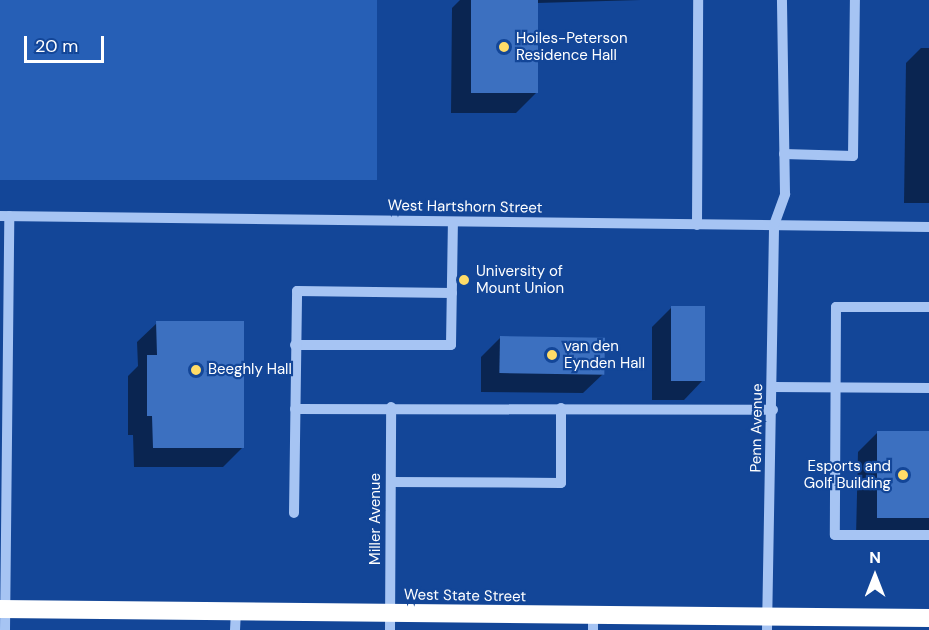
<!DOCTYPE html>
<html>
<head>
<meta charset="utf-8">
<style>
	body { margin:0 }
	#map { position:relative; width:929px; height:630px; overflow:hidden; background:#134698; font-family:"DM Sans",sans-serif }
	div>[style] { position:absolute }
	.green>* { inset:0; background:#265fb6; transform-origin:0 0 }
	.shadow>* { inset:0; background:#0007 }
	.building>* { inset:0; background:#3c70c0; transform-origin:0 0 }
	.minor>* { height:10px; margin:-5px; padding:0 5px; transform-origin:5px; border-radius:5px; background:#a6c4f3 }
	.highway>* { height:18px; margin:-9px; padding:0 9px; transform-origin:9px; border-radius:9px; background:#fff }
	.dots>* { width:16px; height:16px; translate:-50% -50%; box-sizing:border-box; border:3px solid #134698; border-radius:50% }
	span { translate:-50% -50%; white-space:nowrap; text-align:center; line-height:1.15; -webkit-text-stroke:4.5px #134698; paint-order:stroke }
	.poi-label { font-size:15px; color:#fff }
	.left { translate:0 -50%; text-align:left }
	.right { translate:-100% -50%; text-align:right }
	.street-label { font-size:15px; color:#fff }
	.north { position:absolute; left:845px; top:546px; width:60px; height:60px; -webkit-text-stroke:4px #134698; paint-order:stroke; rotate:0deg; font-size:16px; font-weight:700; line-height:24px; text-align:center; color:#fff }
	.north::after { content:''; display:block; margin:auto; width:21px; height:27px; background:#fff; clip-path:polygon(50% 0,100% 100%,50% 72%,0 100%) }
	.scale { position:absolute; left:24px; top:36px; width:80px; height:27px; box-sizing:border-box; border:3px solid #fff; border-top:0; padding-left:8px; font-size:18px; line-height:21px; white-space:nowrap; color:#fff; -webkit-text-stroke:4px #134698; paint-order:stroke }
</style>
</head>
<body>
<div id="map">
	<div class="green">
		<i style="left:0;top:0;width:377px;height:180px"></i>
	</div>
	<div class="shadow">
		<i style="clip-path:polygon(460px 0,641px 0,537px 3px,536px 93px,516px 113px,451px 113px,452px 8px)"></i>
		<i style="clip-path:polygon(921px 48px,929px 48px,929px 203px,904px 203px,906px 63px)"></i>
		<i style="clip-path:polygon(672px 307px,703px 380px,684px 400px,652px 400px,652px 327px)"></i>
		<i style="clip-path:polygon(157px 323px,243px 447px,223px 467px,134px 467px,133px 435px,128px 435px,128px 376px,138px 366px,137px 342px)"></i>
		<i style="clip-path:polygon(501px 337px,603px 374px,583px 393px,481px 392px,481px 357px)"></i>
		<i style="clip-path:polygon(878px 432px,929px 433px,929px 538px,856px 537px,858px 452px)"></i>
	</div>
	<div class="building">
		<i style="left:471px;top:0;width:67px;height:93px"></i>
		<i style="left:671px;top:306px;width:34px;height:75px"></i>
		<i style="clip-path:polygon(156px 321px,244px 321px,244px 448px,153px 448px,152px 416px,147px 416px,147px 355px,157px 355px)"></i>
		<i style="left:500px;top:336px;width:105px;height:37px;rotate:1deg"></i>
		<i style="left:877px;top:431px;width:52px;height:87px"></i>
	</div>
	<div class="minor">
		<i style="left:784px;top:154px;width:69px;rotate:1.7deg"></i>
		<i style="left:853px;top:156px;width:156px;rotate:-89.3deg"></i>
		<i style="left:0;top:216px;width:929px;rotate:0.68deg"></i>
		<i style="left:697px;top:225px;width:225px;rotate:-89.7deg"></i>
		<i style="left:929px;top:307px;width:93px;rotate:180deg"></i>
		<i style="left:836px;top:307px;width:228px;rotate:90.3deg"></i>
		<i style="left:835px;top:535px;width:94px"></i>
		<i style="left:295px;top:345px;width:156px"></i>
		<i style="left:451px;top:345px;width:123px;rotate:-89.1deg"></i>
		<i style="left:773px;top:387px;width:156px;rotate:0.4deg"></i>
		<i style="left:295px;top:409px;width:478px;rotate:0.1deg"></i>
		<i style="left:391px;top:482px;width:170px;rotate:0.3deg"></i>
		<i style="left:561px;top:483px;width:75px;rotate:-90deg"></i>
		<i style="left:294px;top:513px;width:222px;rotate:-89.2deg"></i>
		<i style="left:297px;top:291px;width:155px;rotate:0.7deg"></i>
		<i style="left:593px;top:615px;width:15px;rotate:90deg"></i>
		<i style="left:5px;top:630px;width:414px;rotate:-89.4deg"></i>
		<i style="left:235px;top:630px;width:19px;rotate:-87deg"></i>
		<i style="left:390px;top:630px;width:223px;rotate:-89.7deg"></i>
		<i style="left:767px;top:630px;width:405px;rotate:-89deg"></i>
		<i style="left:774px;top:225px;width:33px;rotate:-70deg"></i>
		<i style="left:785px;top:194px;width:194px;rotate:-90.9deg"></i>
	</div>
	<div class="highway">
		<i style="left:0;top:609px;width:929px;rotate:0.56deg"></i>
	</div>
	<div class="dots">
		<i style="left:504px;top:47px;background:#ffdc68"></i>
		<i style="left:464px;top:280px;background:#ffdc68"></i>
		<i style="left:552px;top:355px;background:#ffdc68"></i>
		<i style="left:196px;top:370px;background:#ffdc68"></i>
		<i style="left:903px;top:475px;background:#ffdc68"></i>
	</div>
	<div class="poi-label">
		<span class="left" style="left:516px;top:47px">Hoiles-Peterson<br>Residence Hall</span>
		<span class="left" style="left:476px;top:280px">University of<br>Mount Union</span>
		<span class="left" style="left:564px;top:355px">van den<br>Eynden Hall</span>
		<span class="left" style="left:208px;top:370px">Beeghly Hall</span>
		<span class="right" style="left:891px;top:475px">Esports and<br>Golf Building</span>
	</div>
	<div class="street-label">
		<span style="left:465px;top:207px;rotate:1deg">West Hartshorn Street</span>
		<span style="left:757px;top:428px;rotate:-89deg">Penn Avenue</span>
		<span style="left:376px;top:519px;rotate:-90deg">Miller Avenue</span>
		<span style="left:465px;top:596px;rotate:1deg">West State Street</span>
	</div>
	<div class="north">N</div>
	<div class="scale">20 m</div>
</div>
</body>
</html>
